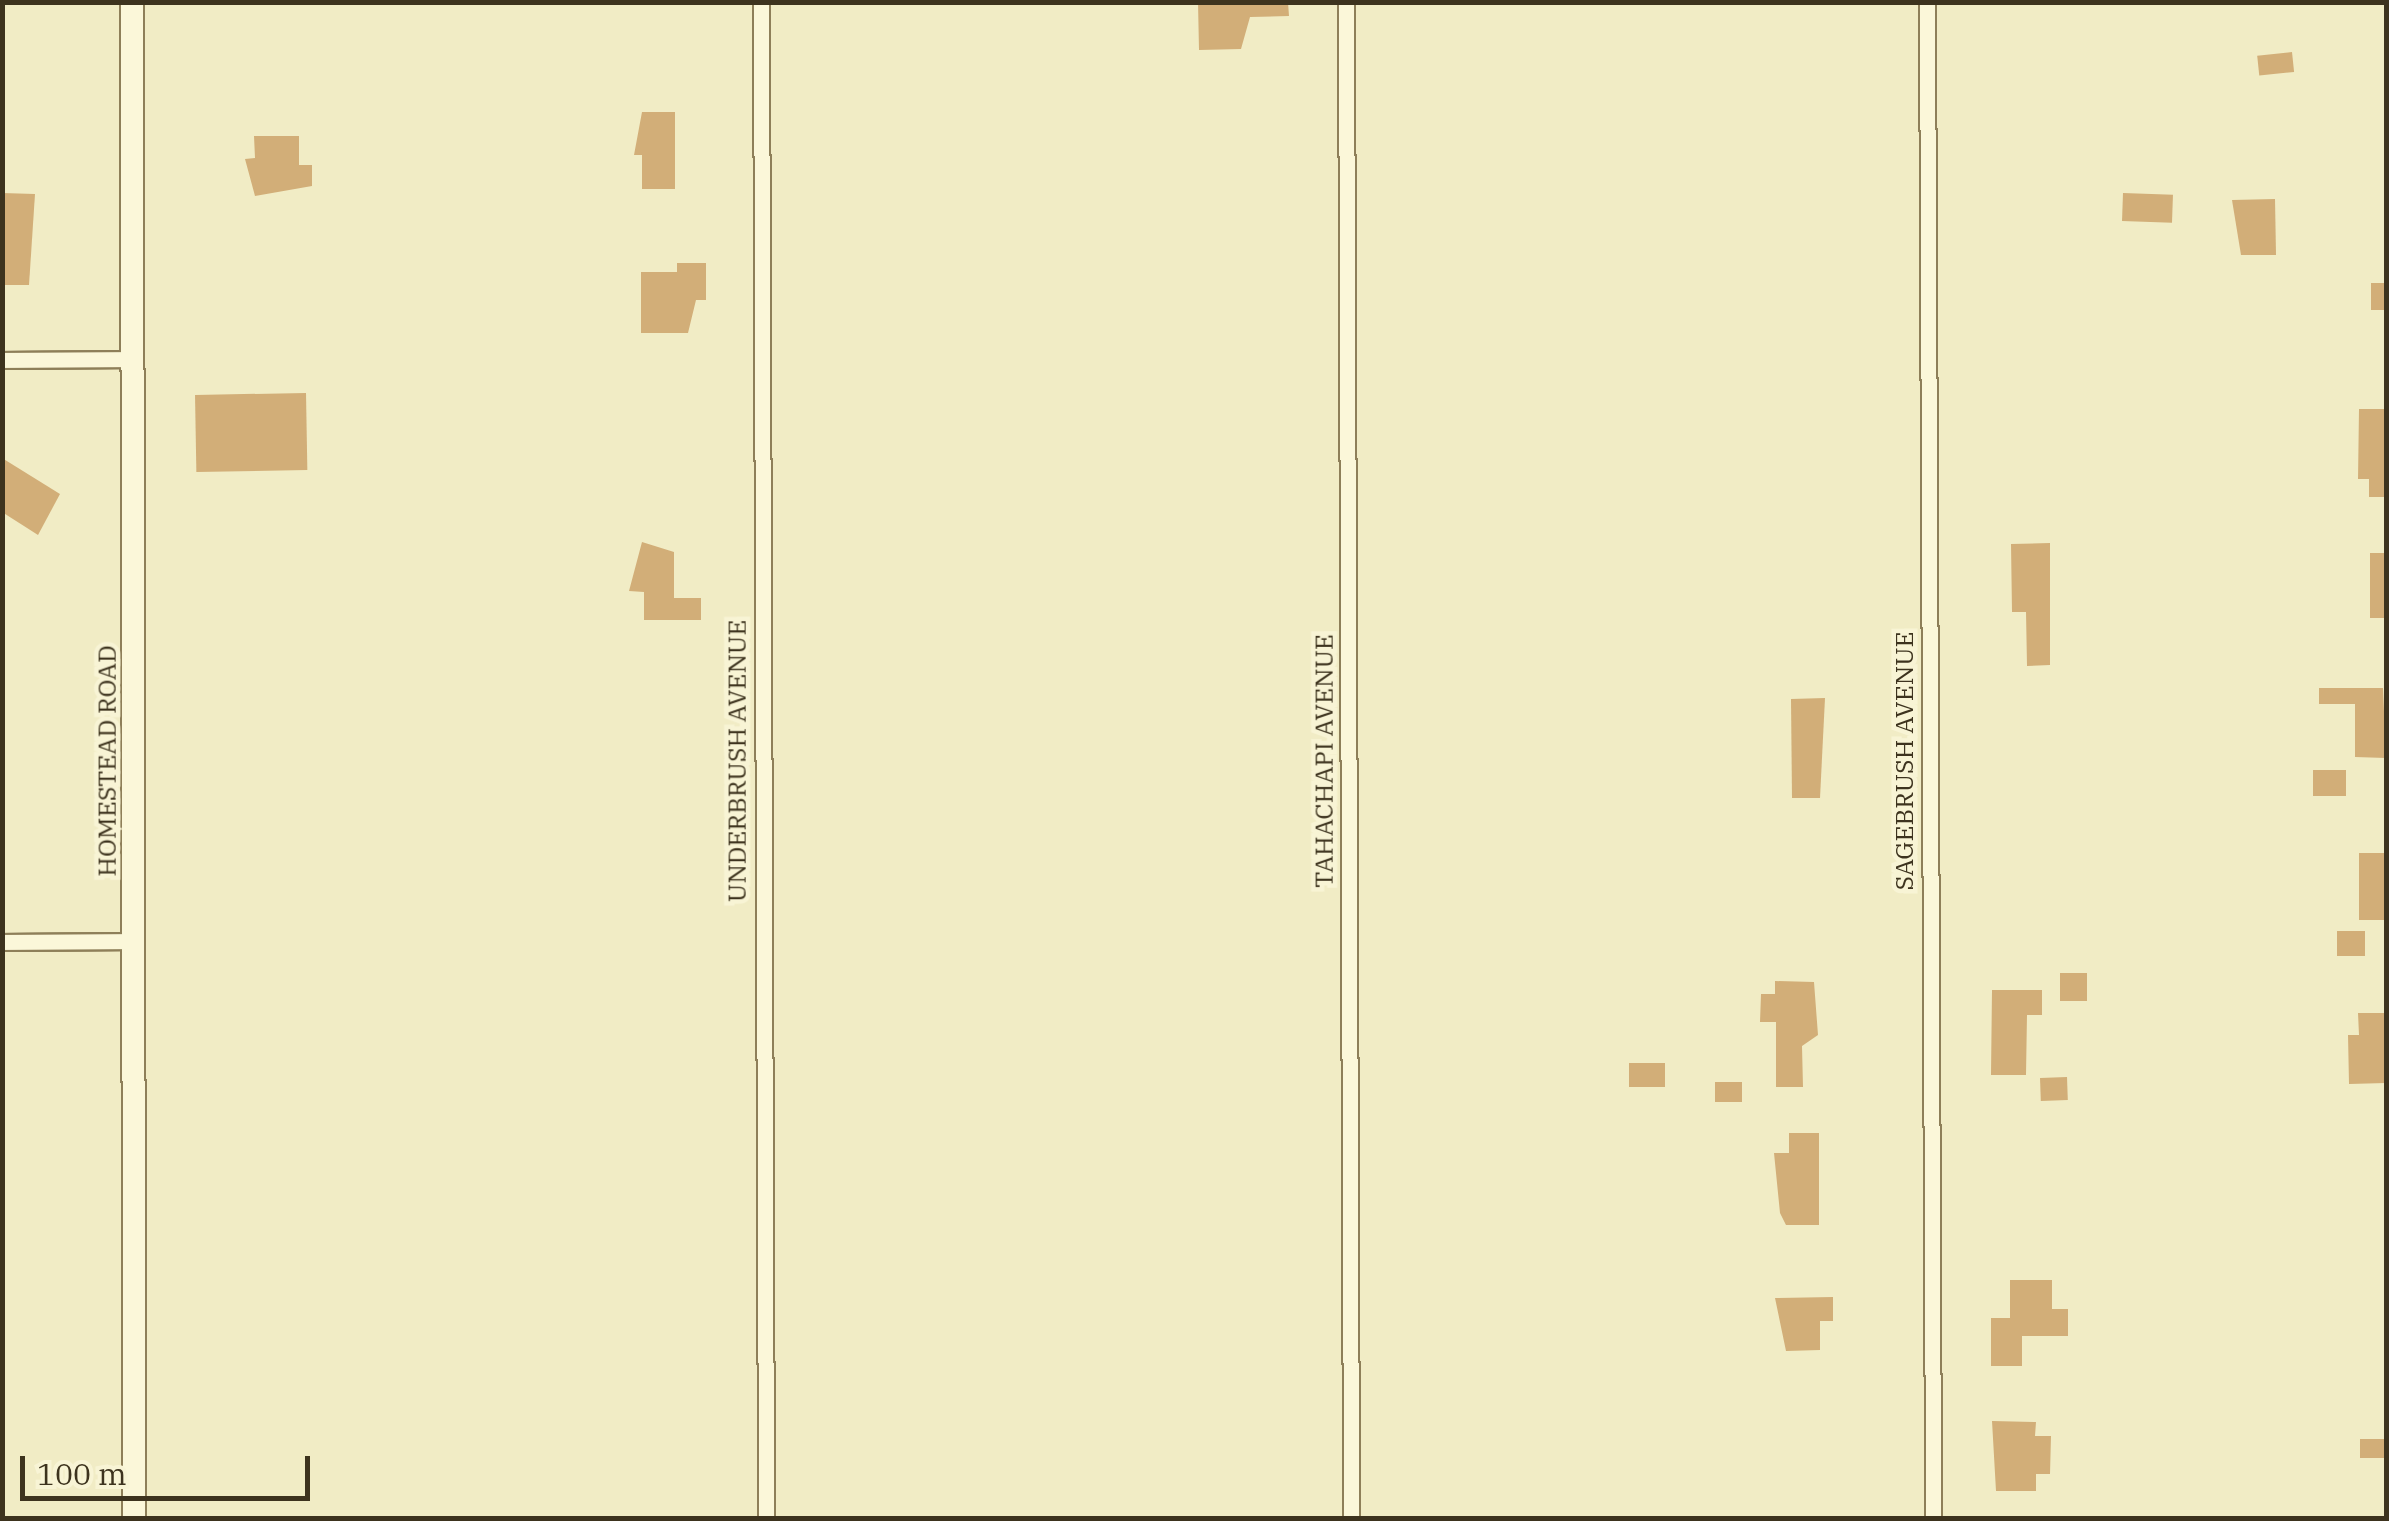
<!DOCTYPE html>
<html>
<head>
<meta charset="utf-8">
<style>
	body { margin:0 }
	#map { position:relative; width:2389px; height:1521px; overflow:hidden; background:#f1ecc5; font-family:"IBM Plex Serif",serif }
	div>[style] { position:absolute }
	.building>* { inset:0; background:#d2ae78; transform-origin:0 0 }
	.roads { filter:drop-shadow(2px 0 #8e7f59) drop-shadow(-2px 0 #8e7f59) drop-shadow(0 2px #8e7f59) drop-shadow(0 -2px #8e7f59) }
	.minor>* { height:15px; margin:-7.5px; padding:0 7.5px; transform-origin:7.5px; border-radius:7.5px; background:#fbf7d9 }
	.secondary>* { height:22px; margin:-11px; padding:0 11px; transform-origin:11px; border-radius:11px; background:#fbf7d9 }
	span { translate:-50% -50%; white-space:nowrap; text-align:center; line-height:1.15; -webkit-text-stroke:9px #f8f4d5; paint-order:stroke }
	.street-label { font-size:25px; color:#3d331e }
	.frame { position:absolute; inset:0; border:5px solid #3d331e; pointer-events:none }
	.scale { position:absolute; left:20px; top:1456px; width:290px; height:45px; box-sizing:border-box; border:5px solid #3d331e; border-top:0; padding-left:12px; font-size:30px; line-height:35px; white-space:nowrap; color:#3d331e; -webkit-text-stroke:8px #f8f4d5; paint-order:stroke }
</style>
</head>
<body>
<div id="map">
	<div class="building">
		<i style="clip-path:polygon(1198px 2px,1288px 2px,1289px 16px,1250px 17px,1241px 49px,1199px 50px)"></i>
		<i style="left:2292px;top:52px;width:20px;height:35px;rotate:84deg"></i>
		<i style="clip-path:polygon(642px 112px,675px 112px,675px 189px,642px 189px,642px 155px,634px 155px)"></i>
		<i style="clip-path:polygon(254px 136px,299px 136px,299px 165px,312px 165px,312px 186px,255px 196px,245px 159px,255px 158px)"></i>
		<i style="clip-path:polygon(2px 193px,35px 194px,29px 285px,2px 285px)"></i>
		<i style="left:2123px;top:193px;width:50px;height:28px;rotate:2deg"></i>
		<i style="clip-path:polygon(2275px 199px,2276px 255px,2241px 255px,2232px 200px)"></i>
		<i style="clip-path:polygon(677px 263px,706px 263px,706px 300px,696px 300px,688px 333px,641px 333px,641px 272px,677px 272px)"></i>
		<i style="left:2371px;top:283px;width:15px;height:27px"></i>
		<i style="left:306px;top:393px;width:77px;height:111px;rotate:89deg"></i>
		<i style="clip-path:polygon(2359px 409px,2386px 409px,2386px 497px,2369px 497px,2369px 479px,2358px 479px)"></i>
		<i style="clip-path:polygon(2px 458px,60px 494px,38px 535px,2px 512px)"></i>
		<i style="clip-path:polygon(642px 542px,674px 552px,674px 598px,701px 598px,701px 620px,644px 620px,644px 592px,629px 591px)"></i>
		<i style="clip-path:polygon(2050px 543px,2050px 665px,2027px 666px,2026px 612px,2012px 612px,2011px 544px)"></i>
		<i style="left:2370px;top:553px;width:16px;height:65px"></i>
		<i style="clip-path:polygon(2319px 688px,2383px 688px,2386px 758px,2355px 757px,2355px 704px,2319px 704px)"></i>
		<i style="clip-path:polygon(1825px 698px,1820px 798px,1792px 798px,1791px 699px)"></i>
		<i style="left:2313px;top:770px;width:33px;height:26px"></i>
		<i style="left:2359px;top:853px;width:27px;height:67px"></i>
		<i style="left:2337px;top:931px;width:28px;height:25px"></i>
		<i style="left:2060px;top:973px;width:27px;height:28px"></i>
		<i style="clip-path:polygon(1775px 981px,1814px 982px,1818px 1035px,1802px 1046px,1803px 1087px,1776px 1087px,1776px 1022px,1760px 1022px,1761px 994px,1775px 994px)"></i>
		<i style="clip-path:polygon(1992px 990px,2042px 990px,2042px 1015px,2027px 1015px,2026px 1075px,1991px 1075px)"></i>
		<i style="clip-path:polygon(2358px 1013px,2386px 1013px,2386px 1083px,2349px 1084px,2348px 1035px,2359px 1035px)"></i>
		<i style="left:1665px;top:1063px;width:24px;height:36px;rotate:90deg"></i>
		<i style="left:2067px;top:1077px;width:23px;height:27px;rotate:88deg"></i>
		<i style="left:1715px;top:1082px;width:27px;height:20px"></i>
		<i style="clip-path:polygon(1789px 1133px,1819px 1133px,1819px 1225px,1786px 1225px,1780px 1213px,1774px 1153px,1789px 1153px)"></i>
		<i style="clip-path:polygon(2010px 1280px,2052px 1280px,2052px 1309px,2068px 1309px,2068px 1336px,2022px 1336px,2022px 1366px,1991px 1366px,1991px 1318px,2010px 1318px)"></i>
		<i style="clip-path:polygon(1833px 1297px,1833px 1321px,1820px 1321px,1820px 1350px,1786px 1351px,1775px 1298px)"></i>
		<i style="clip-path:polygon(1992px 1421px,2036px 1422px,2035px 1436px,2051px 1436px,2050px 1474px,2036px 1474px,2036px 1491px,1996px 1491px)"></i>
		<i style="left:2360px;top:1439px;width:26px;height:19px"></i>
	</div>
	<div class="roads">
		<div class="minor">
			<i style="left:761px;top:2px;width:1516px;rotate:89.81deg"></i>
			<i style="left:1346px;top:2px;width:1516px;rotate:89.81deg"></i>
			<i style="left:1927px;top:2px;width:1516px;rotate:89.77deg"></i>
			<i style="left:2px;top:360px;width:131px;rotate:-0.4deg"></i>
			<i style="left:2px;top:942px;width:133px;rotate:-0.4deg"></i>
		</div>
		<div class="secondary">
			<i style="left:132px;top:2px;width:1516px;rotate:89.92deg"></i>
		</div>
	</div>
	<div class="street-label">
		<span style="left:107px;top:761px;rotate:-90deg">HOMESTEAD ROAD</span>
		<span style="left:737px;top:761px;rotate:-90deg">UNDERBRUSH AVENUE</span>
		<span style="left:1324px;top:761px;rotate:-90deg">TAHACHAPI AVENUE</span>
		<span style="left:1904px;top:761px;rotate:-90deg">SAGEBRUSH AVENUE</span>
	</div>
	<div class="frame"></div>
	<div class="scale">100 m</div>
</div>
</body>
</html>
